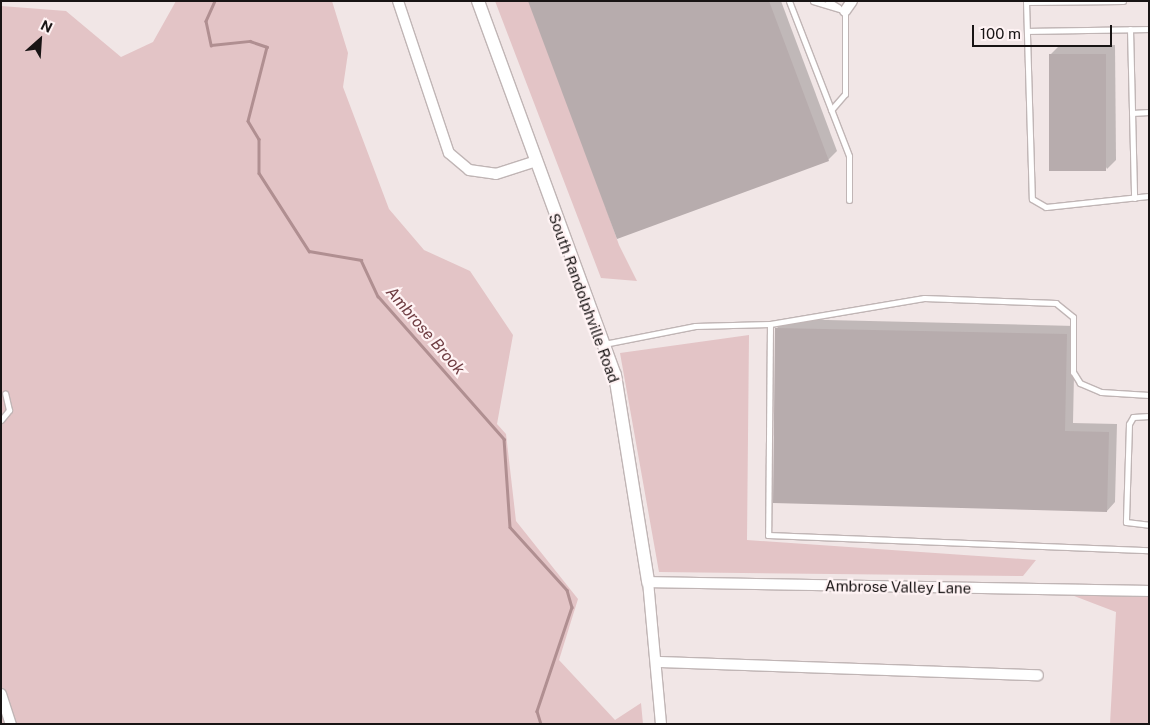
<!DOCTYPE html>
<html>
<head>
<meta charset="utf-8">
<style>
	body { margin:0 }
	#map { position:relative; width:1150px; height:725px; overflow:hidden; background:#f1e6e6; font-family:"Public Sans",sans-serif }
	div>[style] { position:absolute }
	.green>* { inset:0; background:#e3c4c6 }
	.shadow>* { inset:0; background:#0003 }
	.stream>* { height:2.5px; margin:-1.25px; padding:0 1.25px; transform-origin:1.25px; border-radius:1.25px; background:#b08f91 }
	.building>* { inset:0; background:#b7acad; transform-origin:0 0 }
	.roads { filter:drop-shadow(1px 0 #c0b5b5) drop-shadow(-1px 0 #c0b5b5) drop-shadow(0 1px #c0b5b5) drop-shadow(0 -1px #c0b5b5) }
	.service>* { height:5px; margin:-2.5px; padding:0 2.5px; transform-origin:2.5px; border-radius:2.5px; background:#fff }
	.minor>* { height:10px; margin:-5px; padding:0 5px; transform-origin:5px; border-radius:5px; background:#fff }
	.tertiary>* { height:12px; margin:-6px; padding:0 6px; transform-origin:6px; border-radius:6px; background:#fff }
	span { translate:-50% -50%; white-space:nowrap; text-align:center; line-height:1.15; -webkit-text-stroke:4.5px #fff3f4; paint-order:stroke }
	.street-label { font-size:15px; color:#181414 }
	.water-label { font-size:16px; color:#6f3d42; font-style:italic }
	.frame { position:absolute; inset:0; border:2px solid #181414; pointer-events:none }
	.north { position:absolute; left:15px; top:15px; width:50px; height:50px; -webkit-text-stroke:4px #fff3f4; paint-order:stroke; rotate:26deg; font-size:14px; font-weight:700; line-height:20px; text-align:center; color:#181414 }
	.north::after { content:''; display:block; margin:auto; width:18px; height:22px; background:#181414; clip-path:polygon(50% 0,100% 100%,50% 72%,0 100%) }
	.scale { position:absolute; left:972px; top:25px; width:140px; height:22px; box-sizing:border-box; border:2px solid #181414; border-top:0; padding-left:6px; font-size:15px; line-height:18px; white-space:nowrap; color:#181414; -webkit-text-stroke:4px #fff3f4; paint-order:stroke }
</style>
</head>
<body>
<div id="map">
	<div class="green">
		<i style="clip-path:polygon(176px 1px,332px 1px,348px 53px,343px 87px,389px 209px,424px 250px,470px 271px,513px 335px,497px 424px,506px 434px,516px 521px,578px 599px,559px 660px,615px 720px,641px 703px,643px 724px,1px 724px,1px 6px,66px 11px,121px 57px,153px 42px)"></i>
		<i style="clip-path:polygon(495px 1px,533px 1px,619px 245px,637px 281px,601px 278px)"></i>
		<i style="clip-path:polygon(749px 335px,747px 540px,1036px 560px,1023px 576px,659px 572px,620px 353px)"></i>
		<i style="clip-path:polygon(1069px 594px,1149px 595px,1149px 724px,1110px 724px,1116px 612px)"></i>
	</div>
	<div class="shadow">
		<i style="clip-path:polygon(530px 1px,781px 1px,837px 151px,828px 160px)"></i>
		<i style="clip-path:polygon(1115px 45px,1116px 160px,1107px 169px,1050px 55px,1059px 46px)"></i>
		<i style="clip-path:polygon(785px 319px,1075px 326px,1073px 423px,1117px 424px,1115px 502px,1107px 511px,777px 328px)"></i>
	</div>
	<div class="stream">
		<i style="left:215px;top:1px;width:22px;rotate:114deg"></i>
		<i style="left:206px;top:21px;width:25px;rotate:78deg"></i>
		<i style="left:211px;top:45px;width:39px;rotate:-6deg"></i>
		<i style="left:250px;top:41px;width:18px;rotate:19deg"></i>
		<i style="left:267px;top:47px;width:76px;rotate:104.4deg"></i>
		<i style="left:248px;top:121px;width:21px;rotate:59deg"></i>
		<i style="left:259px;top:139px;width:34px;rotate:90deg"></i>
		<i style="left:259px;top:173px;width:93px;rotate:57.3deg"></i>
		<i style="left:309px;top:251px;width:53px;rotate:9.8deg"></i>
		<i style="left:361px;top:260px;width:40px;rotate:65deg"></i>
		<i style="left:378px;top:296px;width:191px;rotate:48.6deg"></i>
		<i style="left:504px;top:439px;width:88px;rotate:86.1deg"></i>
		<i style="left:510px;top:527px;width:85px;rotate:47.9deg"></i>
		<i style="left:567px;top:590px;width:18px;rotate:74deg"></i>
		<i style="left:572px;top:607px;width:110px;rotate:108.6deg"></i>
		<i style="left:537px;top:711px;width:14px;rotate:73deg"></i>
	</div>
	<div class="building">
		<i style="clip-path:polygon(528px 1px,769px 1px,829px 161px,617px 239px)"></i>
		<i style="left:1049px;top:54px;width:57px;height:117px"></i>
		<i style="clip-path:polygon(775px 328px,1067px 334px,1065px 431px,1109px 432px,1107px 512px,773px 503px)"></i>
	</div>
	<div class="roads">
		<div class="service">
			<i style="left:789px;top:1px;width:166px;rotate:68.8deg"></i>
			<i style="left:849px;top:156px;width:44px;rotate:90deg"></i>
			<i style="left:813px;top:1px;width:34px;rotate:17deg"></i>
			<i style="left:828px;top:1px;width:12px;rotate:31deg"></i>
			<i style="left:1026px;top:1px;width:198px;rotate:88.3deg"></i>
			<i style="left:1032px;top:199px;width:16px;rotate:30deg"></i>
			<i style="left:1046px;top:207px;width:104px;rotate:-6.1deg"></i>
			<i style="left:1026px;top:2px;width:97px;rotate:-0.6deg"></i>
			<i style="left:1130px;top:29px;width:169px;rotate:88.6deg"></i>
			<i style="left:1027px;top:31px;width:122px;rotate:-0.9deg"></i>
			<i style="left:831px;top:110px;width:21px;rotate:-49deg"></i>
			<i style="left:845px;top:94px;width:83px;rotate:-90deg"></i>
			<i style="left:1132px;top:113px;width:17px;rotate:-3deg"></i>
			<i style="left:604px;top:344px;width:93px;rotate:-11.2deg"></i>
			<i style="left:695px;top:326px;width:75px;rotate:-1.5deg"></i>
			<i style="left:1149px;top:395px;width:48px;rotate:-176.4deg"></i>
			<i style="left:1101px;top:392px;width:23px;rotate:-157deg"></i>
			<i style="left:1080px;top:383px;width:13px;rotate:-122deg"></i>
			<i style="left:1073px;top:372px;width:55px;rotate:-90deg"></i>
			<i style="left:1073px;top:317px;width:22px;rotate:-141deg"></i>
			<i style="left:1056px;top:303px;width:132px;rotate:-177.8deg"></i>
			<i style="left:924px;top:298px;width:156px;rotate:170.4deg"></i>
			<i style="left:770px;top:324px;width:211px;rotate:90.5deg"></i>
			<i style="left:768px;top:535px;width:381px;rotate:2.3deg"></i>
			<i style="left:1149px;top:416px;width:16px;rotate:176deg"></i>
			<i style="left:1133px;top:417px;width:8px;rotate:120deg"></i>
			<i style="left:1129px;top:424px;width:98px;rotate:91.8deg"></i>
			<i style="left:1126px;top:522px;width:23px;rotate:7deg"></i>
			<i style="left:1px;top:420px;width:13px;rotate:-51deg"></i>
			<i style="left:9px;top:410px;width:17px;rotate:-103deg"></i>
		</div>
		<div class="minor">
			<i style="left:398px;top:1px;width:160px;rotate:71.5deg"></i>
			<i style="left:449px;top:153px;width:26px;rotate:40deg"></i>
			<i style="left:469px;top:170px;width:27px;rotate:8deg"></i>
			<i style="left:496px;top:174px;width:40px;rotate:-18deg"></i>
			<i style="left:845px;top:11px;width:12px;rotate:-55deg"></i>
			<i style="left:658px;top:662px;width:380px;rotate:2deg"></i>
			<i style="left:1px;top:694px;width:32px;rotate:72deg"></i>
			<i style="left:661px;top:724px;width:143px;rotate:-95.2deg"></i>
			<i style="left:648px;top:582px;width:501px;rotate:1.03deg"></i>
		</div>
		<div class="tertiary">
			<i style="left:478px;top:1px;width:398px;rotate:69.9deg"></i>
			<i style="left:615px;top:375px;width:210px;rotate:80.9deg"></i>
		</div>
	</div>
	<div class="street-label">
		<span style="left:584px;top:298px;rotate:70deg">South Randolphville Road</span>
		<span style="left:898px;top:587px;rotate:1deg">Ambrose Valley Lane</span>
	</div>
	<div class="water-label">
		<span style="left:425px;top:331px;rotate:49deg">Ambrose Brook</span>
	</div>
	<div class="frame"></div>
	<div class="north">N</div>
	<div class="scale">100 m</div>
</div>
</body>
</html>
